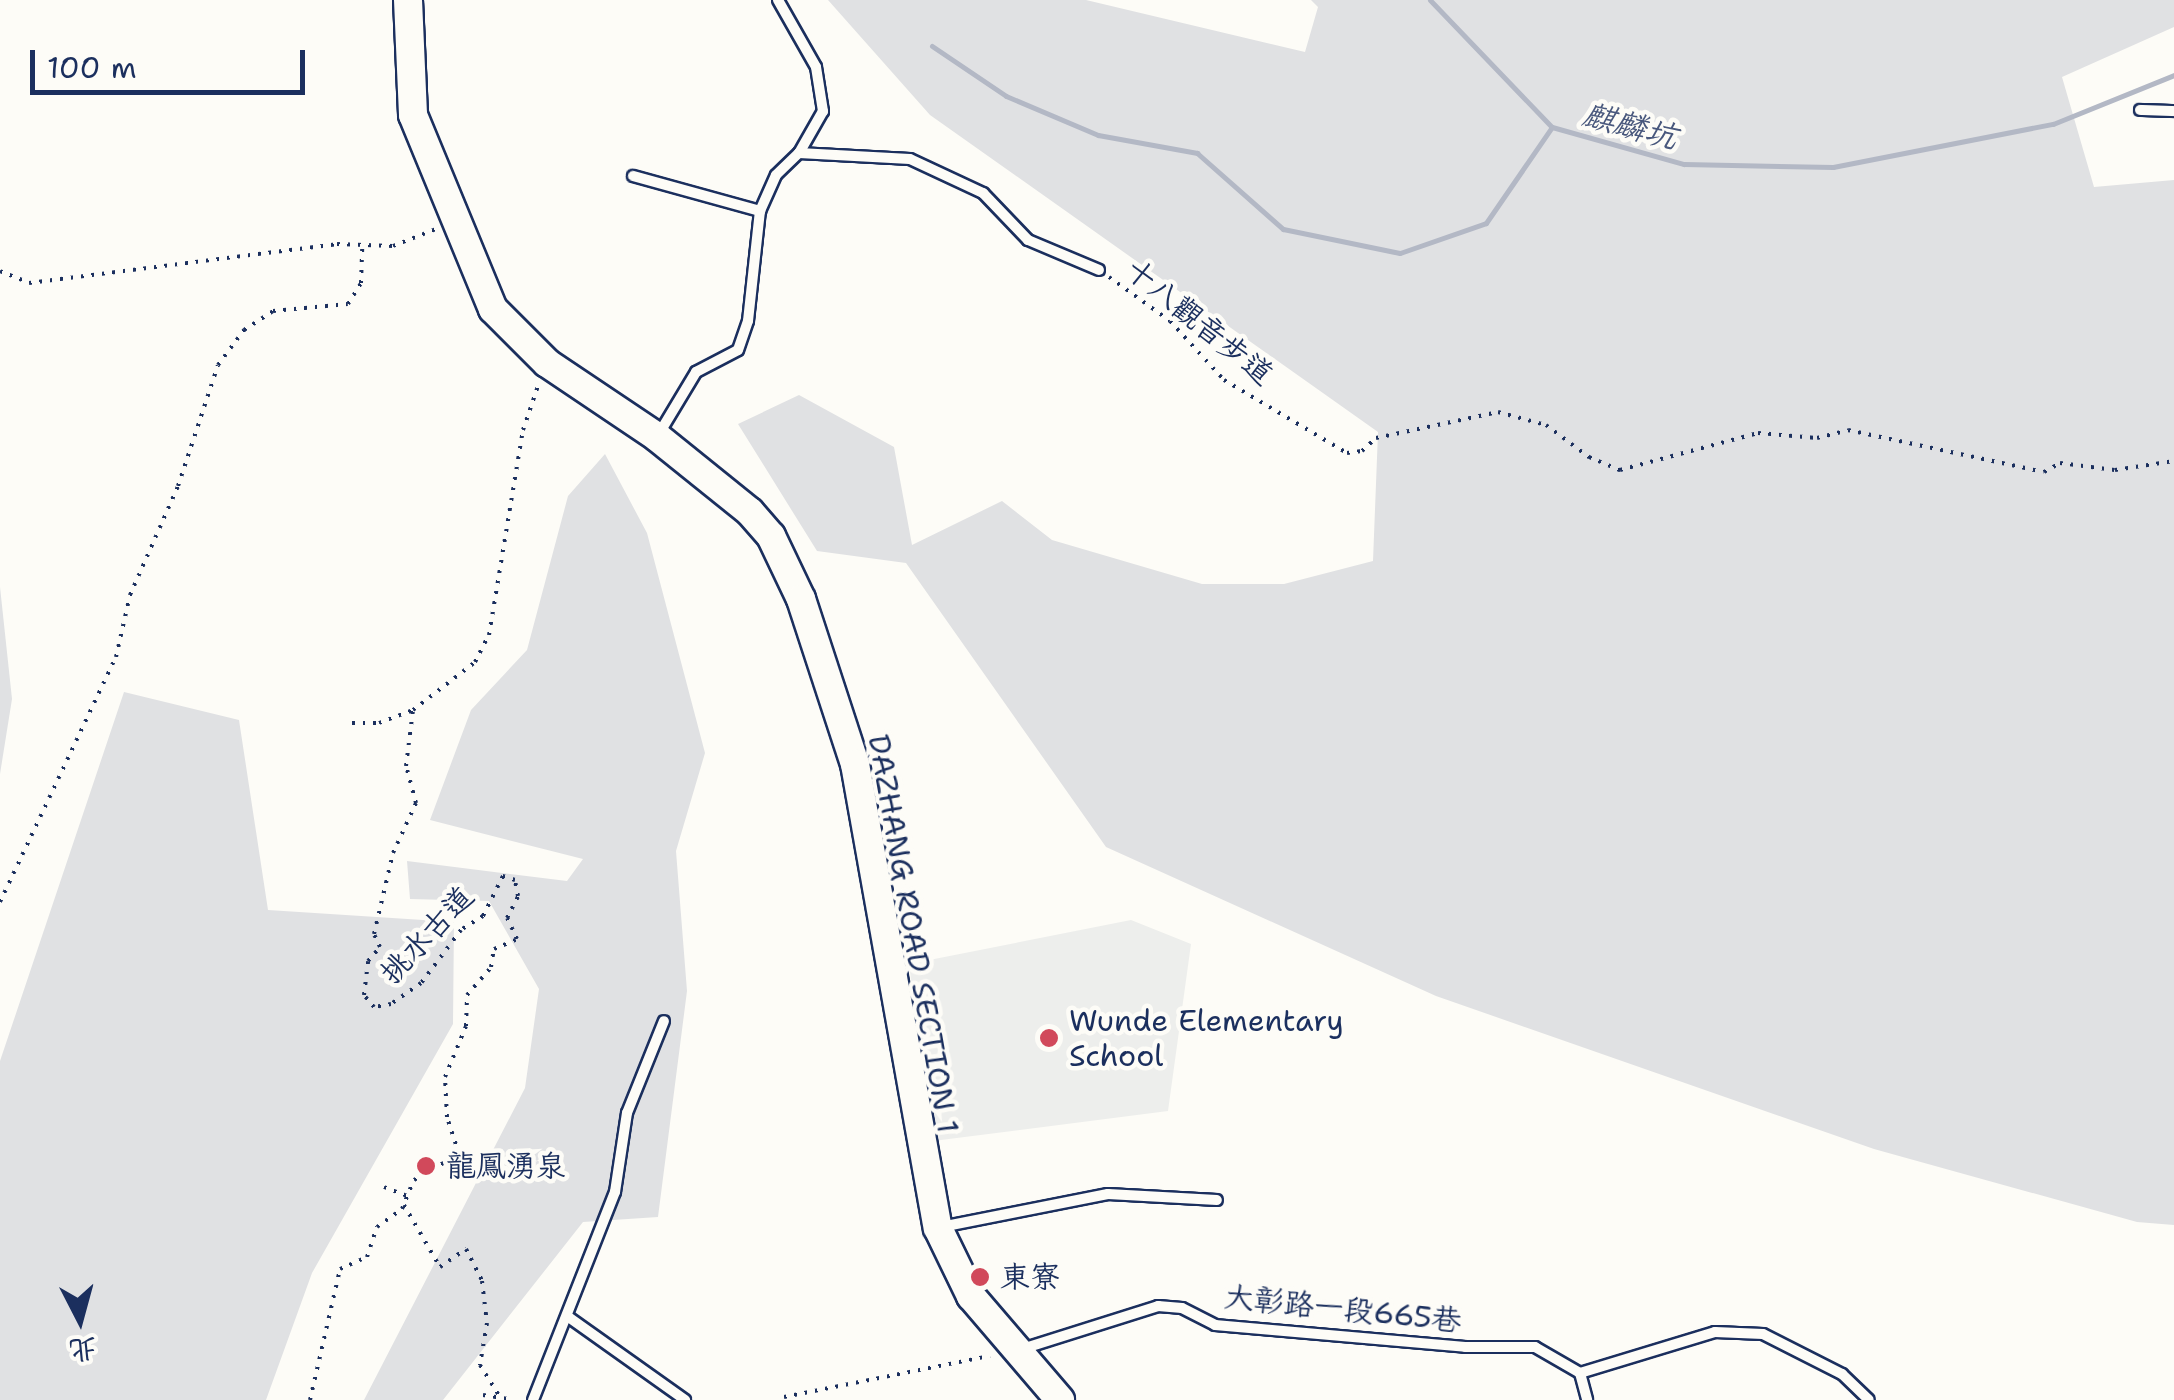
<!DOCTYPE html>
<html>
<head>
<meta charset="utf-8">
<style>
	body { margin:0 }
	#map { position:relative; width:2174px; height:1400px; overflow:hidden; background:#fdfcf7; font-family:"Shantell Sans","LXGW WenKai TC",sans-serif }
	div>[style] { position:absolute }
	.built>* { inset:0; background:#edeeec }
	.green>* { inset:0; background:#e0e1e3 }
	.stream>* { height:5px; margin:-2.5px; padding:0 2.5px; transform-origin:2.5px; border-radius:2.5px; background:#b3b8c5 }
	.path>* { height:4px; margin-top:-2px; transform-origin:0; background:repeating-linear-gradient(90deg,#1b2f5e 0 2.5px,transparent 0 10.5px) }
	.roads { filter:drop-shadow(2px 0 #1b2f5e) drop-shadow(-2px 0 #1b2f5e) drop-shadow(0 2px #1b2f5e) drop-shadow(0 -2px #1b2f5e) }
	.lane>* { height:10px; margin:-5px; padding:0 5px; transform-origin:5px; border-radius:5px; background:#fdfcf7 }
	.secondary>* { height:28px; margin:-14px; padding:0 14px; transform-origin:14px; border-radius:14px; background:#fdfcf7 }
	.dots>* { width:28px; height:28px; translate:-50% -50%; box-sizing:border-box; border:5px solid #fdfcf7; border-radius:50% }
	span { translate:-50% -50%; white-space:nowrap; text-align:center; line-height:1.15; -webkit-text-stroke:9px #fdfcf7; paint-order:stroke }
	.street-label { font-size:30px; color:#1b2f5e }
	.poi-label { font-size:30px; color:#1b2f5e }
	.left { translate:0 -50%; text-align:left }
	.water-label { font-size:32px; color:#49587d; font-style:italic }
	.north { position:absolute; left:30px; top:1270px; width:100px; height:100px; -webkit-text-stroke:8px #fdfcf7; paint-order:stroke; rotate:174deg; font-size:28px; font-weight:700; line-height:40px; text-align:center; color:#1b2f5e }
	.north::after { content:''; display:block; margin:auto; width:35px; height:45px; background:#1b2f5e; clip-path:polygon(50% 0,100% 100%,50% 72%,0 100%) }
	.scale { position:absolute; left:30px; top:50px; width:275px; height:45px; box-sizing:border-box; border:5px solid #1b2f5e; border-top:0; padding-left:12px; font-size:30px; line-height:35px; white-space:nowrap; color:#1b2f5e; -webkit-text-stroke:8px #fdfcf7; paint-order:stroke }
</style>
</head>
<body>
<div id="map">
	<div class="built">
		<i style="clip-path:polygon(1131px 920px,1191px 944px,1168px 1111px,933px 1141px,909px 964px)"></i>
	</div>
	<div class="green">
		<i style="clip-path:polygon(828px 0,1086px 0,1305px 52px,1318px 7px,1311px 0,2174px 0,2174px 27px,2062px 77px,2094px 187px,2174px 180px,2174px 1225px,2137px 1222px,1874px 1149px,1436px 996px,1106px 847px,906px 563px,817px 551px,738px 424px,799px 395px,894px 447px,912px 545px,1002px 501px,1052px 540px,1202px 584px,1284px 584px,1373px 561px,1378px 432px,930px 115px)"></i>
		<i style="clip-path:polygon(605px 454px,647px 533px,705px 753px,676px 851px,687px 991px,658px 1217px,583px 1222px,443px 1400px,364px 1400px,525px 1088px,539px 989px,489px 901px,410px 899px,407px 861px,567px 881px,583px 859px,430px 820px,471px 710px,527px 650px,568px 496px)"></i>
		<i style="clip-path:polygon(0 587px,12px 699px,0 774px)"></i>
		<i style="clip-path:polygon(124px 692px,239px 720px,268px 910px,454px 922px,453px 1024px,312px 1273px,266px 1400px,0 1400px,0 1061px)"></i>
	</div>
	<div class="stream">
		<i style="left:1430px;top:0;width:176px;rotate:46.2deg"></i>
		<i style="left:932px;top:46px;width:89px;rotate:34deg"></i>
		<i style="left:1006px;top:96px;width:100px;rotate:23deg"></i>
		<i style="left:1098px;top:135px;width:101px;rotate:10.3deg"></i>
		<i style="left:1197px;top:153px;width:115px;rotate:41.5deg"></i>
		<i style="left:1283px;top:229px;width:119px;rotate:11.6deg"></i>
		<i style="left:1400px;top:253px;width:91px;rotate:-19.2deg"></i>
		<i style="left:1486px;top:223px;width:116px;rotate:-55.5deg"></i>
		<i style="left:1552px;top:127px;width:137px;rotate:15.7deg"></i>
		<i style="left:1684px;top:164px;width:149px;rotate:1.2deg"></i>
		<i style="left:1833px;top:167px;width:224px;rotate:-11.1deg"></i>
		<i style="left:2053px;top:124px;width:131px;rotate:-22deg"></i>
	</div>
	<div class="path">
		<i style="left:0;top:271px;width:31px;rotate:22deg"></i>
		<i style="left:29px;top:283px;width:310px;rotate:-7.2deg"></i>
		<i style="left:337px;top:244px;width:56px;rotate:2deg"></i>
		<i style="left:393px;top:246px;width:46px;rotate:-21.6deg"></i>
		<i style="left:1109px;top:277px;width:75px;rotate:35.8deg"></i>
		<i style="left:1170px;top:321px;width:80px;rotate:47.5deg"></i>
		<i style="left:1224px;top:380px;width:143px;rotate:30.7deg"></i>
		<i style="left:1347px;top:453px;width:15px;rotate:-8deg"></i>
		<i style="left:1362px;top:451px;width:19px;rotate:-43deg"></i>
		<i style="left:1376px;top:438px;width:125px;rotate:-12deg"></i>
		<i style="left:1498px;top:412px;width:50px;rotate:15.2deg"></i>
		<i style="left:1546px;top:425px;width:54px;rotate:36.7deg"></i>
		<i style="left:1589px;top:457px;width:34px;rotate:23deg"></i>
		<i style="left:1620px;top:470px;width:143px;rotate:-15deg"></i>
		<i style="left:1758px;top:433px;width:59px;rotate:4.8deg"></i>
		<i style="left:1817px;top:438px;width:32px;rotate:-14deg"></i>
		<i style="left:1848px;top:430px;width:200px;rotate:12.1deg"></i>
		<i style="left:2044px;top:472px;width:18px;rotate:-29deg"></i>
		<i style="left:2060px;top:463px;width:55px;rotate:7.3deg"></i>
		<i style="left:2115px;top:470px;width:60px;rotate:-8.7deg"></i>
		<i style="left:352px;top:723px;width:27px"></i>
		<i style="left:379px;top:723px;width:36px;rotate:-21deg"></i>
		<i style="left:413px;top:710px;width:78px;rotate:-37.7deg"></i>
		<i style="left:475px;top:662px;width:30px;rotate:-63deg"></i>
		<i style="left:489px;top:635px;width:208px;rotate:-80.6deg"></i>
		<i style="left:523px;top:430px;width:46px;rotate:-71.2deg"></i>
		<i style="left:0;top:902px;width:271px;rotate:-64.7deg"></i>
		<i style="left:116px;top:657px;width:64px;rotate:-77.3deg"></i>
		<i style="left:130px;top:595px;width:119px;rotate:-66.2deg"></i>
		<i style="left:178px;top:486px;width:127px;rotate:-71.7deg"></i>
		<i style="left:218px;top:365px;width:44px;rotate:-53.4deg"></i>
		<i style="left:244px;top:330px;width:35px;rotate:-33deg"></i>
		<i style="left:273px;top:311px;width:75px;rotate:-5.3deg"></i>
		<i style="left:348px;top:304px;width:25px;rotate:-58deg"></i>
		<i style="left:361px;top:283px;width:38px;rotate:-88deg"></i>
		<i style="left:384px;top:1187px;width:26px;rotate:21deg"></i>
		<i style="left:404px;top:1205px;width:72px;rotate:59.9deg"></i>
		<i style="left:440px;top:1267px;width:32px;rotate:-35deg"></i>
		<i style="left:466px;top:1249px;width:36px;rotate:63deg"></i>
		<i style="left:482px;top:1281px;width:42px;rotate:83.2deg"></i>
		<i style="left:487px;top:1323px;width:43px;rotate:99.5deg"></i>
		<i style="left:480px;top:1365px;width:38px;rotate:58deg"></i>
		<i style="left:483px;top:1395px;width:31px;rotate:9deg"></i>
		<i style="left:784px;top:1397px;width:210px;rotate:-11.3deg"></i>
		<i style="left:310px;top:1400px;width:134px;rotate:-77.1deg"></i>
		<i style="left:340px;top:1269px;width:30px;rotate:-24deg"></i>
		<i style="left:367px;top:1257px;width:32px;rotate:-72deg"></i>
		<i style="left:377px;top:1227px;width:31px;rotate:-36deg"></i>
		<i style="left:402px;top:1209px;width:31px;rotate:-68deg"></i>
		<i style="left:414px;top:1180px;width:52px;rotate:-30deg"></i>
		<i style="left:459px;top:1154px;width:39px;rotate:-108deg"></i>
		<i style="left:447px;top:1117px;width:40px;rotate:-92.9deg"></i>
		<i style="left:445px;top:1077px;width:55px;rotate:-67.6deg"></i>
		<i style="left:466px;top:1026px;width:31px;rotate:-88deg"></i>
		<i style="left:467px;top:995px;width:37px;rotate:-49deg"></i>
		<i style="left:491px;top:967px;width:18px;rotate:-81deg"></i>
		<i style="left:494px;top:949px;width:25px;rotate:-23deg"></i>
		<i style="left:517px;top:939px;width:23px;rotate:-115deg"></i>
		<i style="left:507px;top:918px;width:25px;rotate:-63deg"></i>
		<i style="left:518px;top:896px;width:16px;rotate:-101deg"></i>
		<i style="left:515px;top:880px;width:13px;rotate:-162deg"></i>
		<i style="left:503px;top:876px;width:45px;rotate:116.6deg"></i>
		<i style="left:483px;top:916px;width:26px;rotate:148deg"></i>
		<i style="left:461px;top:930px;width:66px;rotate:127deg"></i>
		<i style="left:421px;top:983px;width:37px;rotate:145deg"></i>
		<i style="left:391px;top:1004px;width:17px;rotate:170deg"></i>
		<i style="left:374px;top:1007px;width:16px;rotate:-130deg"></i>
		<i style="left:364px;top:995px;width:34px;rotate:-83deg"></i>
		<i style="left:368px;top:961px;width:18px;rotate:-49deg"></i>
		<i style="left:380px;top:947px;width:14px;rotate:-115deg"></i>
		<i style="left:374px;top:934px;width:83px;rotate:-76.8deg"></i>
		<i style="left:393px;top:853px;width:55px;rotate:-65.3deg"></i>
		<i style="left:416px;top:803px;width:38px;rotate:-105deg"></i>
		<i style="left:406px;top:766px;width:56px;rotate:-82.9deg"></i>
	</div>
	<div class="roads">
		<div class="lane">
			<i style="left:778px;top:0;width:77px;rotate:60.4deg"></i>
			<i style="left:816px;top:67px;width:45px;rotate:81deg"></i>
			<i style="left:823px;top:111px;width:48px;rotate:119.7deg"></i>
			<i style="left:2140px;top:110px;width:34px;rotate:2deg"></i>
			<i style="left:633px;top:176px;width:132px;rotate:15.4deg"></i>
			<i style="left:657px;top:437px;width:76px;rotate:-59deg"></i>
			<i style="left:696px;top:372px;width:47px;rotate:-27.6deg"></i>
			<i style="left:738px;top:350px;width:31px;rotate:-71deg"></i>
			<i style="left:748px;top:321px;width:111px;rotate:-83.8deg"></i>
			<i style="left:760px;top:211px;width:39px;rotate:-66deg"></i>
			<i style="left:776px;top:175px;width:32px;rotate:-44deg"></i>
			<i style="left:799px;top:153px;width:111px;rotate:3.1deg"></i>
			<i style="left:910px;top:159px;width:81px;rotate:25deg"></i>
			<i style="left:983px;top:193px;width:65px;rotate:46.2deg"></i>
			<i style="left:1028px;top:240px;width:77px;rotate:22.9deg"></i>
			<i style="left:941px;top:1227px;width:170px;rotate:-11.2deg"></i>
			<i style="left:1108px;top:1194px;width:109px;rotate:3.2deg"></i>
			<i style="left:567px;top:1316px;width:145px;rotate:35.4deg"></i>
			<i style="left:1022px;top:1349px;width:143px;rotate:-17.5deg"></i>
			<i style="left:1158px;top:1306px;width:24px;rotate:5deg"></i>
			<i style="left:1182px;top:1308px;width:37px;rotate:27deg"></i>
			<i style="left:1215px;top:1325px;width:251px;rotate:5deg"></i>
			<i style="left:1465px;top:1347px;width:70px"></i>
			<i style="left:1535px;top:1347px;width:52px;rotate:30deg"></i>
			<i style="left:1580px;top:1373px;width:28px;rotate:75deg"></i>
			<i style="left:1580px;top:1373px;width:141px;rotate:-16.9deg"></i>
			<i style="left:1715px;top:1332px;width:48px;rotate:2.4deg"></i>
			<i style="left:1763px;top:1334px;width:89px;rotate:26.9deg"></i>
			<i style="left:1842px;top:1374px;width:37px;rotate:44deg"></i>
			<i style="left:533px;top:1400px;width:224px;rotate:-68.5deg"></i>
			<i style="left:615px;top:1192px;width:80px;rotate:-81.4deg"></i>
			<i style="left:627px;top:1113px;width:99px;rotate:-68.1deg"></i>
		</div>
		<div class="secondary">
			<i style="left:408px;top:0;width:115px;rotate:87.5deg"></i>
			<i style="left:413px;top:115px;width:210px;rotate:67.6deg"></i>
			<i style="left:493px;top:309px;width:76px;rotate:45deg"></i>
			<i style="left:547px;top:363px;width:133px;rotate:33.9deg"></i>
			<i style="left:657px;top:437px;width:119px;rotate:38.9deg"></i>
			<i style="left:750px;top:512px;width:32px;rotate:49deg"></i>
			<i style="left:771px;top:536px;width:70px;rotate:64.5deg"></i>
			<i style="left:801px;top:599px;width:174px;rotate:71.9deg"></i>
			<i style="left:855px;top:764px;width:471px;rotate:79.9deg"></i>
			<i style="left:938px;top:1228px;width:76px;rotate:64.1deg"></i>
			<i style="left:971px;top:1296px;width:137px;rotate:49.4deg"></i>
		</div>
	</div>
	<div class="dots">
		<i style="left:1049px;top:1038px;background:#d1495b"></i>
		<i style="left:426px;top:1166px;background:#d1495b"></i>
		<i style="left:980px;top:1277px;background:#d1495b"></i>
	</div>
	<div class="street-label">
		<span style="left:1199px;top:322px;rotate:39deg">十八觀音步道</span>
		<span style="left:913px;top:934px;rotate:80deg">DAZHANG ROAD SECTION 1</span>
		<span style="left:427px;top:935px;rotate:-47deg">挑水古道</span>
		<span style="left:1343px;top:1309px;rotate:6deg">大彰路一段665巷</span>
	</div>
	<div class="poi-label">
		<span class="left" style="left:1069px;top:1038px">Wunde Elementary<br>School</span>
		<span class="left" style="left:446px;top:1166px">龍鳳湧泉</span>
		<span class="left" style="left:1000px;top:1277px">東寮</span>
	</div>
	<div class="water-label">
		<span style="left:1630px;top:126px;rotate:15deg">麒麟坑</span>
	</div>
	<div class="north">北</div>
	<div class="scale">100 m</div>
</div>
</body>
</html>
